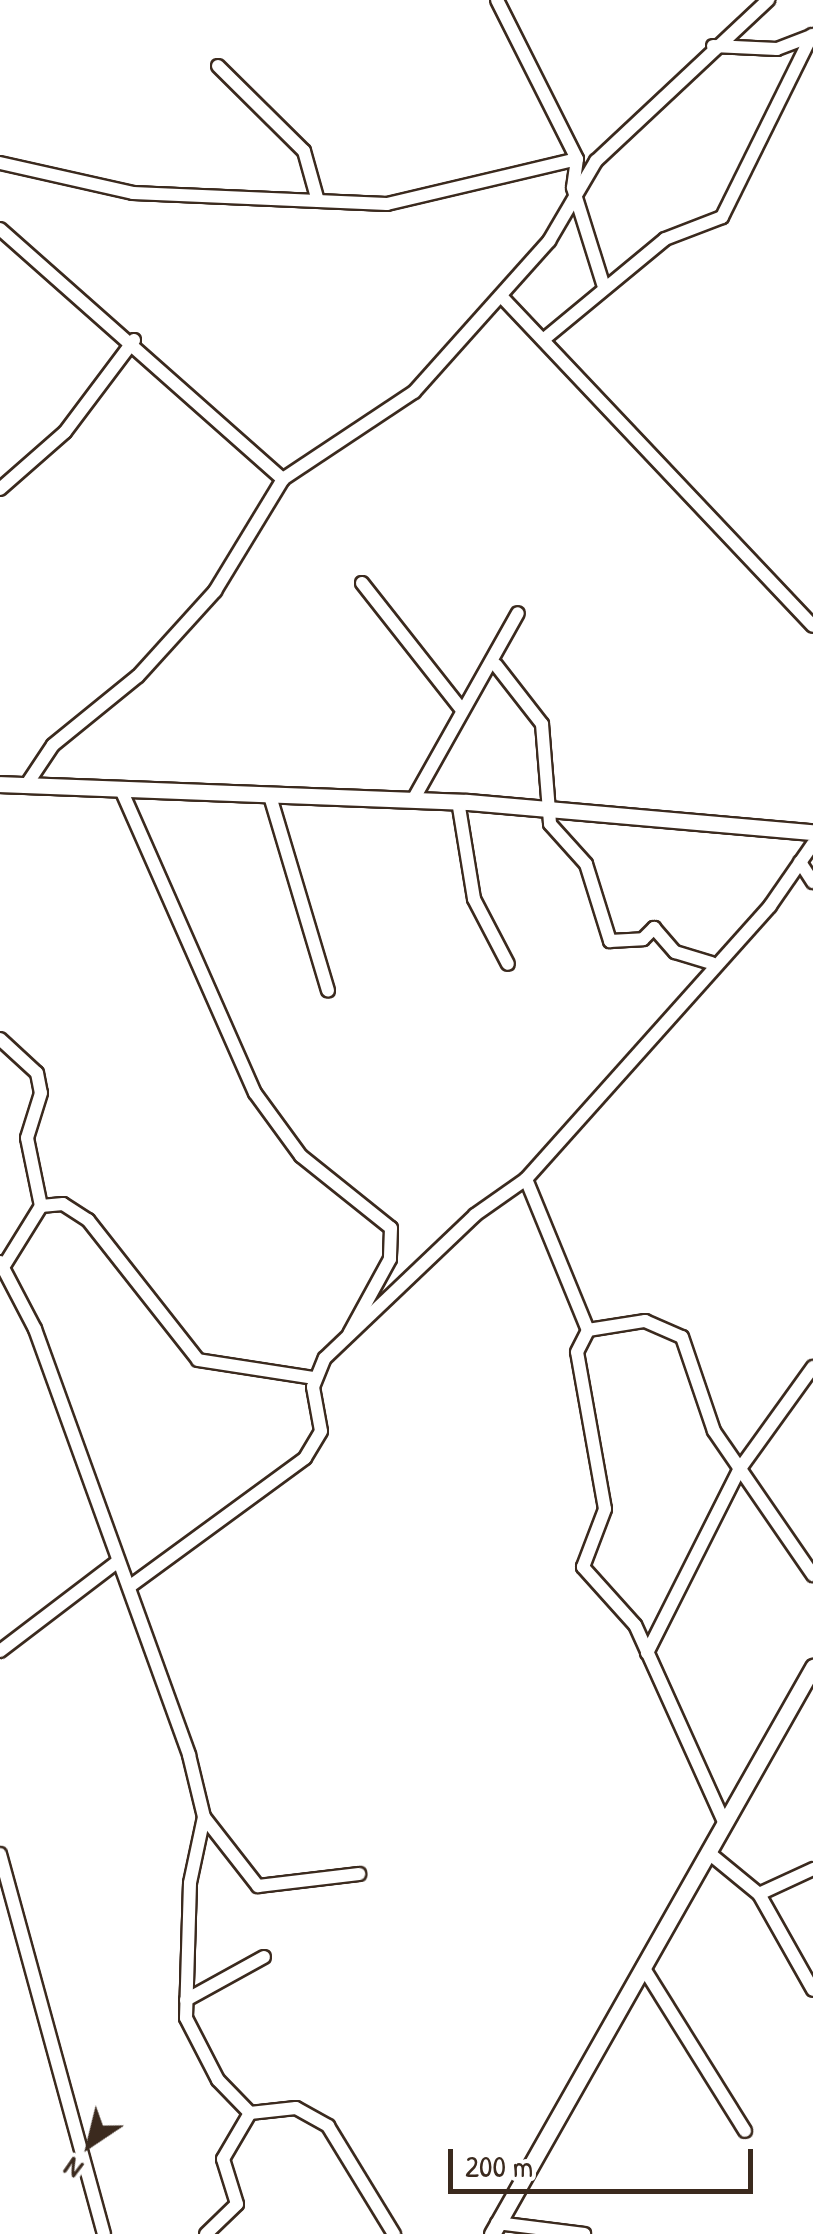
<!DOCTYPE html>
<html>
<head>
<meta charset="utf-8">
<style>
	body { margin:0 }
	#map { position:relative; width:813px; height:2234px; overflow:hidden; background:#fff; font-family:"Patrick Hand",sans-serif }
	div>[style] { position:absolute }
	.roads { filter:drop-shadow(2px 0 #3b2a1e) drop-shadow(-2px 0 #3b2a1e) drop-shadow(0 2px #3b2a1e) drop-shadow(0 -2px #3b2a1e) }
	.minor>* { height:12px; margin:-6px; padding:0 6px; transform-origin:6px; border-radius:6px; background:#fff }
	.tertiary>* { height:15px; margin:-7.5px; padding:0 7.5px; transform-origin:7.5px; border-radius:7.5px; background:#fff }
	span { translate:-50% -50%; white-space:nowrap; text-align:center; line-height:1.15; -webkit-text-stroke:8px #fff; paint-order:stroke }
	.north { position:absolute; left:40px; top:2094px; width:100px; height:100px; -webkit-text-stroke:8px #fff; paint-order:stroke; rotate:215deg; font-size:28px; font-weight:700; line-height:40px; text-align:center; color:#3b2a1e }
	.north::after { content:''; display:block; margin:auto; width:35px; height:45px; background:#3b2a1e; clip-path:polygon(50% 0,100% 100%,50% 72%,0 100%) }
	.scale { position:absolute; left:448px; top:2149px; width:305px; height:45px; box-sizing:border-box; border:5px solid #3b2a1e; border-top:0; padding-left:12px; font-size:30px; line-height:35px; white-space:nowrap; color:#3b2a1e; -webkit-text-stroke:8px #fff; paint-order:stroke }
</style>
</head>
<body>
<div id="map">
	<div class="roads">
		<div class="minor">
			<i style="left:497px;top:0;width:178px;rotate:63.3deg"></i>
			<i style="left:577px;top:159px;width:29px;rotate:98deg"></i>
			<i style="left:573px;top:188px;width:101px;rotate:72.6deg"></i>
			<i style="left:713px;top:46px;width:64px;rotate:2.7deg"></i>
			<i style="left:777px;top:49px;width:39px;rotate:-21deg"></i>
			<i style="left:218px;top:66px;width:121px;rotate:44.7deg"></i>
			<i style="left:304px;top:151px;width:52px;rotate:74.4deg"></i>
			<i style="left:0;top:163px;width:136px;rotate:12.7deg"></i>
			<i style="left:133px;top:193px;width:254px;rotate:2.5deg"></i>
			<i style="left:387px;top:204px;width:195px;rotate:-13.3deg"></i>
			<i style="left:0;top:229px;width:378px;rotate:41.5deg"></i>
			<i style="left:501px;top:296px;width:454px;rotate:46.6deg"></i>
			<i style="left:543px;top:340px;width:158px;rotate:-39.6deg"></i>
			<i style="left:665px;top:239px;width:61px;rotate:-21.1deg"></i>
			<i style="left:722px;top:217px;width:203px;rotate:-63.7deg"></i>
			<i style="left:0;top:489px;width:86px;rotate:-41.2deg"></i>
			<i style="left:65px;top:432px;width:115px;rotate:-53.1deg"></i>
			<i style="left:362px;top:583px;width:162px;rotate:51.8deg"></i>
			<i style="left:496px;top:665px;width:75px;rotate:52.1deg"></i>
			<i style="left:542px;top:724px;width:100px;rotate:85.4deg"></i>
			<i style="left:550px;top:824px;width:54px;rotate:48deg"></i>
			<i style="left:586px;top:864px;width:81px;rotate:72.7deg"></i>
			<i style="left:610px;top:941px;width:33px;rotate:-3deg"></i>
			<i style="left:643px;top:939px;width:16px;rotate:-45deg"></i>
			<i style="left:654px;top:928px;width:32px;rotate:49deg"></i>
			<i style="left:675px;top:952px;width:38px;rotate:17deg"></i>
			<i style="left:25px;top:787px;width:50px;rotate:-56.3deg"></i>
			<i style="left:53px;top:745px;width:109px;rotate:-39.1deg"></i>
			<i style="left:138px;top:676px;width:115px;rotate:-47.8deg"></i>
			<i style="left:215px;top:591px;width:131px;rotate:-58.7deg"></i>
			<i style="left:283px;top:479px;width:157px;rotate:-33.6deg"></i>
			<i style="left:414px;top:392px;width:203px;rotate:-48.2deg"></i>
			<i style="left:549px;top:241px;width:93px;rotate:-59.6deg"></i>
			<i style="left:596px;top:161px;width:236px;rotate:-43.1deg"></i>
			<i style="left:123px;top:794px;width:327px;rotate:66.2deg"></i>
			<i style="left:255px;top:1093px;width:78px;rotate:53.9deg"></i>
			<i style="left:301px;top:1156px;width:115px;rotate:38.7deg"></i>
			<i style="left:391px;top:1228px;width:31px;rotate:92deg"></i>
			<i style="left:390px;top:1259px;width:85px;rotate:118.7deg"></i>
			<i style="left:270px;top:796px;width:203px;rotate:73.4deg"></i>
			<i style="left:413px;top:800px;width:214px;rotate:-60.7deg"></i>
			<i style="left:458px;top:801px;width:99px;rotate:80.7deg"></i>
			<i style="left:474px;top:899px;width:73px;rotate:62.4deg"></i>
			<i style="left:800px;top:862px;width:24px;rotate:57deg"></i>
			<i style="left:0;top:1039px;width:50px;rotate:42.6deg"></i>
			<i style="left:37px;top:1073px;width:20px;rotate:79deg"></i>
			<i style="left:41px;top:1093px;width:47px;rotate:107.3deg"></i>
			<i style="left:27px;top:1138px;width:69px;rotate:78.4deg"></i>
			<i style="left:41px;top:1206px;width:68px;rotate:121.8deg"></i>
			<i style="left:526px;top:1179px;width:163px;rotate:67.7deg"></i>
			<i style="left:41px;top:1206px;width:22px;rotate:-5deg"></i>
			<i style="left:63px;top:1204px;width:30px;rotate:33deg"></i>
			<i style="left:88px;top:1220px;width:178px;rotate:51.8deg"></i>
			<i style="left:198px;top:1360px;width:117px;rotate:8.8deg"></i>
			<i style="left:0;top:1262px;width:76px;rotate:62.4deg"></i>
			<i style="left:35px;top:1329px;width:453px;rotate:70.1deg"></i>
			<i style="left:189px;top:1755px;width:64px;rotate:76.4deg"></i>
			<i style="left:204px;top:1817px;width:67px;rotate:102deg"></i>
			<i style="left:190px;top:1883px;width:135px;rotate:91.7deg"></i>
			<i style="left:186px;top:2018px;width:70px;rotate:62.7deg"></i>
			<i style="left:218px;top:2080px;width:46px;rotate:45.9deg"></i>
			<i style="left:250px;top:2113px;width:46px;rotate:-6.2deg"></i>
			<i style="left:296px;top:2108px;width:37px;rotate:29deg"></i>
			<i style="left:328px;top:2126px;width:127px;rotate:58.6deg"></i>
			<i style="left:129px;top:1587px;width:218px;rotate:-36.2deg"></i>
			<i style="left:305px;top:1458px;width:31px;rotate:-59deg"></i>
			<i style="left:321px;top:1431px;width:45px;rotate:-100.3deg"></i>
			<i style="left:313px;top:1387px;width:31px;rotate:-68deg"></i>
			<i style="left:325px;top:1358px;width:207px;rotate:-43.6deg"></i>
			<i style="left:475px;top:1215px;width:62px;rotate:-35.2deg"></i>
			<i style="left:526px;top:1179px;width:366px;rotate:-48.2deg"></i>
			<i style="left:770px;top:906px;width:75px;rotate:-55.3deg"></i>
			<i style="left:0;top:1651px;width:148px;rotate:-37.3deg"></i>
			<i style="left:647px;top:1653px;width:205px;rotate:-63.3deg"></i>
			<i style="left:739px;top:1470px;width:127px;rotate:-54.3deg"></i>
			<i style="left:204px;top:1817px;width:88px;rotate:52deg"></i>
			<i style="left:258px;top:1886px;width:102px;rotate:-6.8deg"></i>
			<i style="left:725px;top:1824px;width:218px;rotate:-114.3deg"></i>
			<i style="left:635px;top:1625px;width:78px;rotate:-131.9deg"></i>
			<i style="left:583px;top:1567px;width:62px;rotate:-69.2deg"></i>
			<i style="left:605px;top:1509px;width:159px;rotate:-100.1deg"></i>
			<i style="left:577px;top:1352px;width:25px;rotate:-63deg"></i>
			<i style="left:588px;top:1330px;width:58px;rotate:-9deg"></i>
			<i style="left:645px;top:1321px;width:40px;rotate:23.4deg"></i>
			<i style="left:682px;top:1337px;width:99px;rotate:71.2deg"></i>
			<i style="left:714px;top:1431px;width:175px;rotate:55.5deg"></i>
			<i style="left:709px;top:1853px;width:65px;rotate:39.4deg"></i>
			<i style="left:759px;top:1894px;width:110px;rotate:60.6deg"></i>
			<i style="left:0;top:1854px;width:394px;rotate:74.7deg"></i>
			<i style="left:759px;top:1894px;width:60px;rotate:-24.8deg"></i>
			<i style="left:643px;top:1967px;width:193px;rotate:58.1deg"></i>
			<i style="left:186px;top:2000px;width:89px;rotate:-28.9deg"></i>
			<i style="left:497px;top:2223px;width:88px;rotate:7.2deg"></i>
			<i style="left:206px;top:2234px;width:43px;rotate:-44.1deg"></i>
			<i style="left:237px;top:2204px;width:47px;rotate:-107.3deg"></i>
			<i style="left:223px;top:2159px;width:53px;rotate:-59.6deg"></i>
		</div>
		<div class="tertiary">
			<i style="left:0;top:784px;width:467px;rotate:2.2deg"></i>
			<i style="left:467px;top:802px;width:347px;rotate:5deg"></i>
			<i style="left:492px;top:2234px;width:652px;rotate:-60.48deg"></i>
		</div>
	</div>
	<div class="north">N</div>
	<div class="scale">200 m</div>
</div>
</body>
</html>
